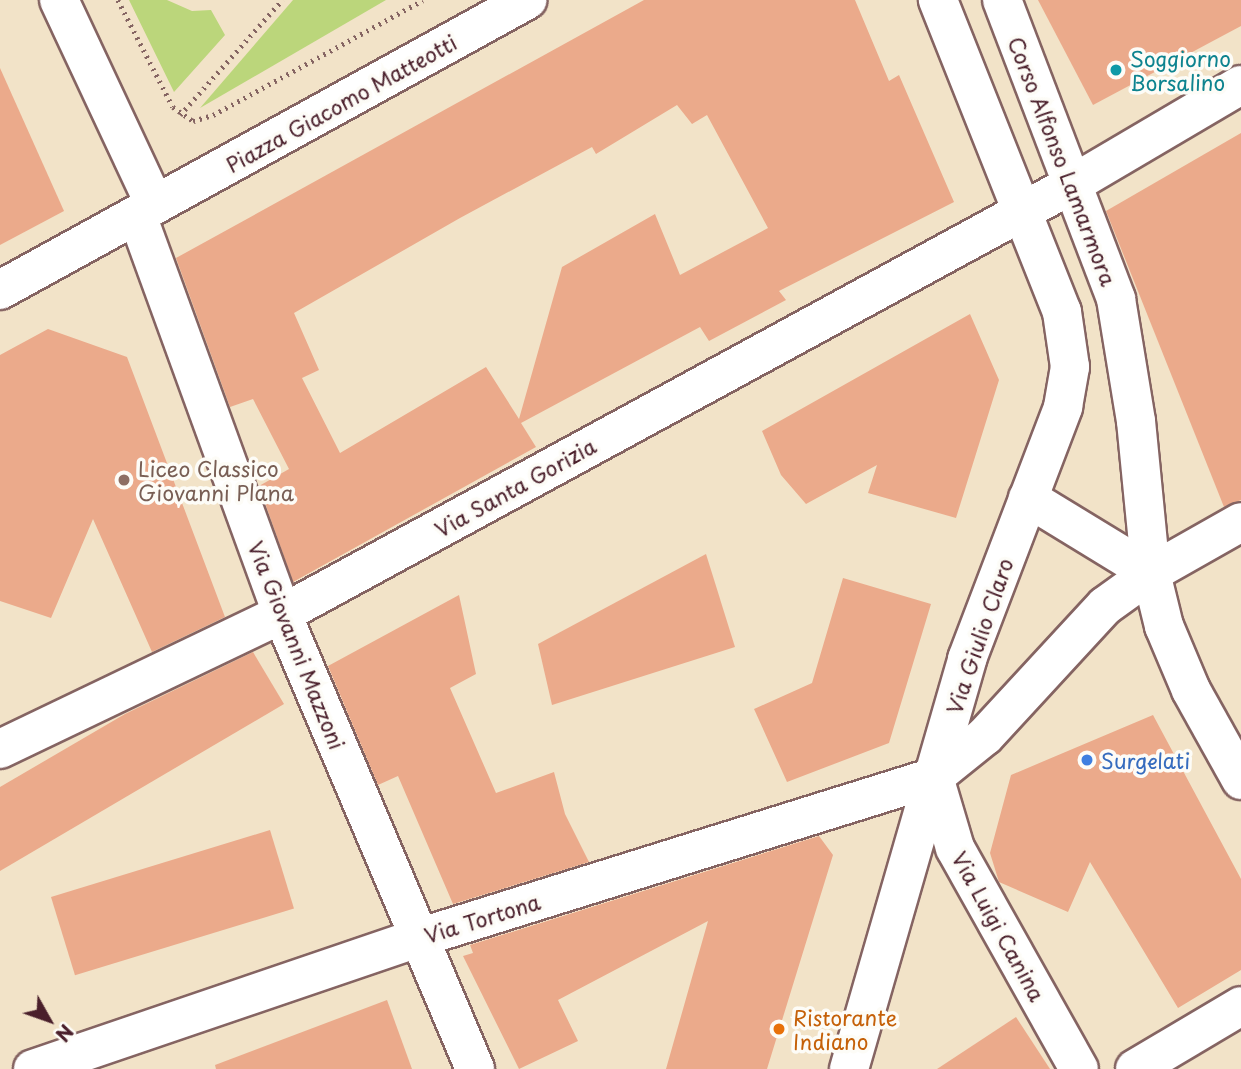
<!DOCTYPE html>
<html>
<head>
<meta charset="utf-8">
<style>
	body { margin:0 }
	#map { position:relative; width:1241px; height:1069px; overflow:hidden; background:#f2e3c8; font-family:"Playpen Sans",sans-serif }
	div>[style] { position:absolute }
	.green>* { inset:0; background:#bbd67b }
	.building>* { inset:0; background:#ebaa8b; transform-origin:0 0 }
	.path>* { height:4.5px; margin-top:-2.25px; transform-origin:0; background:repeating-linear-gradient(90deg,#856462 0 2px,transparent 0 7px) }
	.roads { filter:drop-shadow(2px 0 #856462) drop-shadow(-2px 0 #856462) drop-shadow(0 2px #856462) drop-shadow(0 -2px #856462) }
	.minor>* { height:38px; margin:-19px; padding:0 19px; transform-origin:19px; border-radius:19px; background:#fff }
	.dots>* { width:19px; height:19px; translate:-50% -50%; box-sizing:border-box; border:4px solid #fdfcf7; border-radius:50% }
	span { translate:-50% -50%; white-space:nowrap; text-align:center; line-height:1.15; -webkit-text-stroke:7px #fdfcf7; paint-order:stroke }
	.culture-label { font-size:21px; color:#0d838f }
	.left { translate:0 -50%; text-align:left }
	.street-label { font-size:21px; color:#4a1f2b }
	.education-label { font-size:21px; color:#785e54 }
	.shop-label { font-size:21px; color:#366cbe }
	.food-label { font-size:21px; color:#c56008 }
	.north { position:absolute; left:14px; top:985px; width:70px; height:70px; -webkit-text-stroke:5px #fdfcf7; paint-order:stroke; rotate:130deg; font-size:19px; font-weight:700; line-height:28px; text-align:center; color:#4a1f2b }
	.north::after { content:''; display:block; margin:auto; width:24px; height:32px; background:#4a1f2b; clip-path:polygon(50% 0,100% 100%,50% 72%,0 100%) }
</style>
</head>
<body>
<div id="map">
	<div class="green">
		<i style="clip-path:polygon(129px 0,167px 0,192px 11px,211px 10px,225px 35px,174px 92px)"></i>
		<i style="clip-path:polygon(293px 0,386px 0,200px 108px)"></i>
	</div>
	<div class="building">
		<i style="clip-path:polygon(evenodd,644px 0,855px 0,889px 81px,899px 75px,954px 202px,779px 291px,786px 300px,709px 341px,700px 327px,521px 423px,536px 447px,293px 582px,259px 486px,289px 469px,253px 399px,230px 407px,176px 258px,644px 0,677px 105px,692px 124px,707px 115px,768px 228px,680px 275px,655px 214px,562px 267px,519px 419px,486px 367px,340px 453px,302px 378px,319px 370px,294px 313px,460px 218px,592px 147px,596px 154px,677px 105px)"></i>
		<i style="clip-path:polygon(1038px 0,1241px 0,1241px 26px,1093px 105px)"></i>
		<i style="clip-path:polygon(0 68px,64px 211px,0 245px)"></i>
		<i style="clip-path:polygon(1241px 133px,1241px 500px,1224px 507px,1106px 211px)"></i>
		<i style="clip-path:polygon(970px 314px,999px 380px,956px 518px,868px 493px,877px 465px,806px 504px,781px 475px,762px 431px)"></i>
		<i style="clip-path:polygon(48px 329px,127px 357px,225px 617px,152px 652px,93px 519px,51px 618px,0 601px,0 355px)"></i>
		<i style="clip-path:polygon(706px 554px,735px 647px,552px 705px,538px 644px)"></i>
		<i style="clip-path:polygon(843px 578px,931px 604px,889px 743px,787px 782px,754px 709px,812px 683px)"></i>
		<i style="clip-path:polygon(459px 595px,476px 674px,450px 688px,496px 793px,554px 772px,565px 814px,589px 862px,453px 904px,398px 776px,378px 785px,328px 666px)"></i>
		<i style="clip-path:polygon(253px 652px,284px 704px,0 871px,0 787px,125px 714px)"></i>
		<i style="clip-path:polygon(1153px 715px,1241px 879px,1241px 970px,1178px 1008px,1090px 862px,1068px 912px,999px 882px,990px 853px,1011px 775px)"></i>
		<i style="left:270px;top:830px;width:82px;height:229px;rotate:73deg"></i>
		<i style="clip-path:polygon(819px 836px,833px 855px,767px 1069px,666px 1069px,708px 921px,558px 1000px,578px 1041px,519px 1069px,463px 956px,473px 953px,470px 945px)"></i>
		<i style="clip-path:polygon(387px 1000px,412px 1069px,216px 1069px,215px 1065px)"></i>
		<i style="clip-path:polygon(1016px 1017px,1050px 1069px,937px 1069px)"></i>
	</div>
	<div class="path">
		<i style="left:118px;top:0;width:120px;rotate:62.8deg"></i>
		<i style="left:173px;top:107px;width:24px;rotate:35deg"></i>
		<i style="left:193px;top:121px;width:21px;rotate:-17deg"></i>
		<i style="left:213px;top:115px;width:239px;rotate:-28.7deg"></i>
		<i style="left:180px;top:115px;width:154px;rotate:-48.4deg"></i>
	</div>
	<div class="roads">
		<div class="minor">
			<i style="left:59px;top:0;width:226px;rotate:64.9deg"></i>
			<i style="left:1002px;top:0;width:320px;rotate:69.1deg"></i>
			<i style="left:1116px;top:299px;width:124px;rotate:80.7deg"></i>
			<i style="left:1136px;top:421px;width:153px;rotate:84.4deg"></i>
			<i style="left:1151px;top:573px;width:55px;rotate:76.2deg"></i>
			<i style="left:1164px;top:626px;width:69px;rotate:67.1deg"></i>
			<i style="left:1191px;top:690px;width:103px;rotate:60.9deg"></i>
			<i style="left:137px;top:215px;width:425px;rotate:70deg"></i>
			<i style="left:282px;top:614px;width:494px;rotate:67deg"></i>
			<i style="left:0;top:290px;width:602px;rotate:-28.82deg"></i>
			<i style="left:1028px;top:498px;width:144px;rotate:31.4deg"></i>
			<i style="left:0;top:749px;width:313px;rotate:-25.6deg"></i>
			<i style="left:282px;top:614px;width:898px;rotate:-28.53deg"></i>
			<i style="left:1071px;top:185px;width:197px;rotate:-30.5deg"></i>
			<i style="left:934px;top:777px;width:74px;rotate:73.5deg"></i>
			<i style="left:955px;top:848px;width:253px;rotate:60.7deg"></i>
			<i style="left:33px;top:1069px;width:407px;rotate:-18.8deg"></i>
			<i style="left:418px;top:938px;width:541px;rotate:-17.33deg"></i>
			<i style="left:934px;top:777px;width:65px;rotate:-38.8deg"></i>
			<i style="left:985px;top:736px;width:177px;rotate:-47.3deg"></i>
			<i style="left:1105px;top:606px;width:57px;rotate:-35.7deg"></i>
			<i style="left:1151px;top:573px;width:103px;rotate:-29.5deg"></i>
			<i style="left:849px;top:1069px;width:427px;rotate:-73.9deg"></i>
			<i style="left:967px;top:659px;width:270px;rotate:-69.1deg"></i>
			<i style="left:1063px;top:407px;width:41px;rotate:-80.1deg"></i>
			<i style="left:1070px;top:367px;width:56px;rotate:-98.3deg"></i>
			<i style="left:1062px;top:312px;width:336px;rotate:-111.7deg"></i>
			<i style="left:1135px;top:1069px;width:123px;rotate:-30.7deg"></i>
		</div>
	</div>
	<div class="dots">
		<i style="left:1116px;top:70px;background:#0f9aa8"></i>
		<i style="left:124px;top:480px;background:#8d6e63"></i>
		<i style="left:1087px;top:760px;background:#3f7fe0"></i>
		<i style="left:779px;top:1029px;background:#e8710a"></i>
	</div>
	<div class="culture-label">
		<span class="left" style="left:1130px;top:70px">Soggiorno<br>Borsalino</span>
	</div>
	<div class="street-label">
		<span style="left:341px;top:103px;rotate:-29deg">Piazza Giacomo Matteotti</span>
		<span style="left:1063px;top:161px;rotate:69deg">Corso Alfonso Lamarmora</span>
		<span style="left:515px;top:487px;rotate:-29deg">Via Santa Gorizia</span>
		<span style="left:979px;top:636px;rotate:-71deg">Via Giulio Claro</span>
		<span style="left:297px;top:645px;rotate:68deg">Via Giovanni Mazzoni</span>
		<span style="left:482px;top:918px;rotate:-17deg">Via Tortona</span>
		<span style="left:999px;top:926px;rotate:61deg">Via Luigi Canina</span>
	</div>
	<div class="education-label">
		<span class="left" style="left:138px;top:480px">Liceo Classico<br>Giovanni Plana</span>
	</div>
	<div class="shop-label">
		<span class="left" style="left:1101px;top:760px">Surgelati</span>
	</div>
	<div class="food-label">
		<span class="left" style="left:793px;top:1029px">Ristorante<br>Indiano</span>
	</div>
	<div class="north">N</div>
</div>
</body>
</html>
